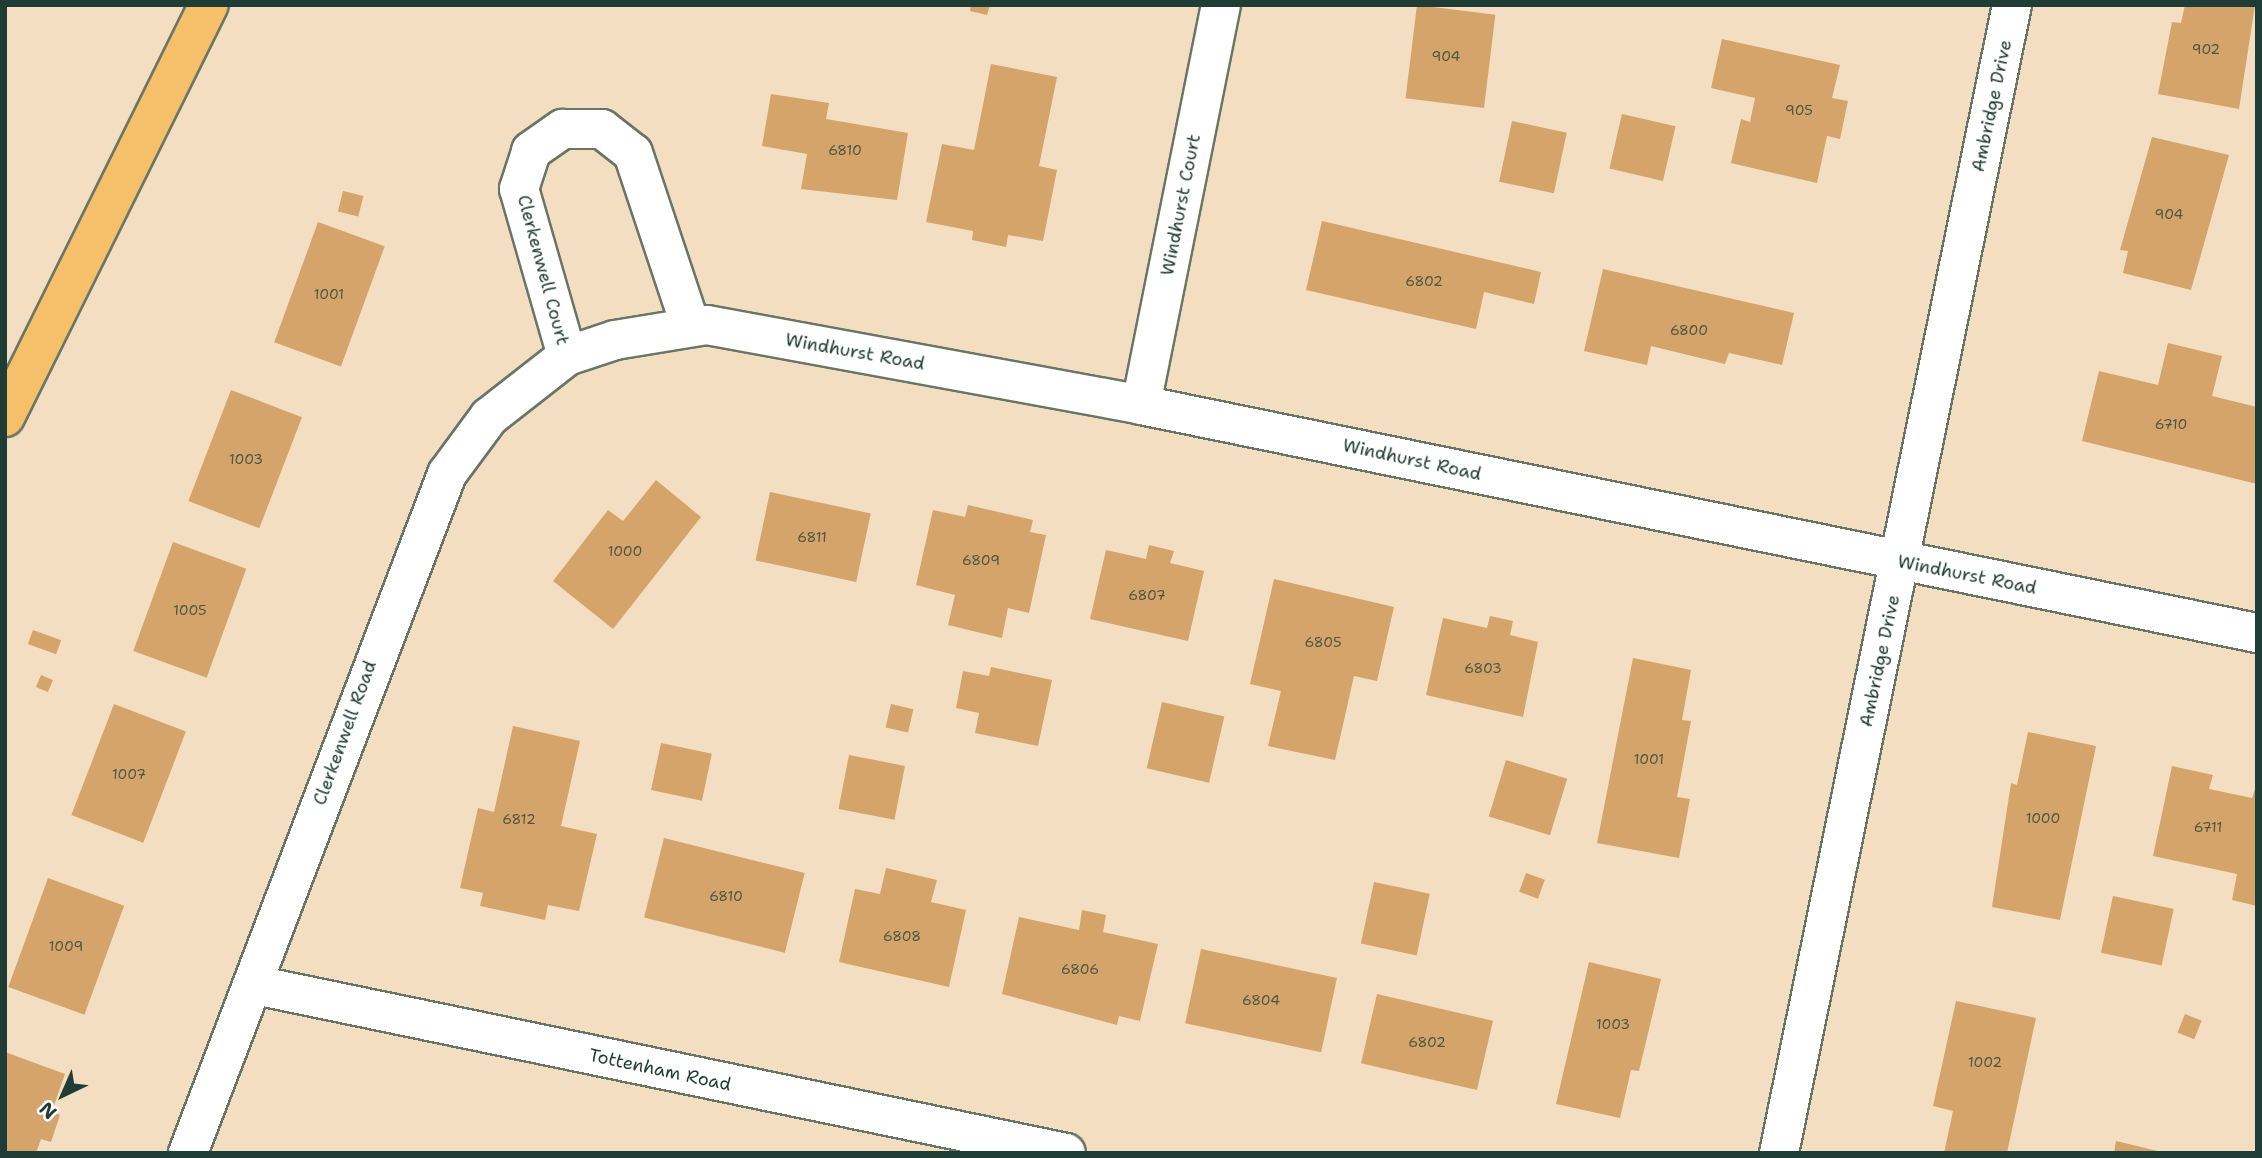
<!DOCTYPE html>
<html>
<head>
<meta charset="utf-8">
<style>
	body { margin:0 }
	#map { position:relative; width:2262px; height:1158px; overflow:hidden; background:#f3dec1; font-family:"Shantell Sans",sans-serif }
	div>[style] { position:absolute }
	.building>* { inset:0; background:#d4a46a; transform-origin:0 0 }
	.roads { filter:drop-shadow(2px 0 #697565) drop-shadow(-2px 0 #697565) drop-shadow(0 2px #697565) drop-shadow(0 -2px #697565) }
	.minor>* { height:38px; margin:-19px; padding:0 19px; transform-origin:19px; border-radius:19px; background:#fff }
	.highway>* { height:38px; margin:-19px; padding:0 19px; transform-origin:19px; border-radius:19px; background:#f6c06b }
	span { translate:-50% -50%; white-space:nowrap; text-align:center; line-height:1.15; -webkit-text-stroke:6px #fff; paint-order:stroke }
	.number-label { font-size:14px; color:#4c5742 }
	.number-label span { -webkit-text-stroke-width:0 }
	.street-label { font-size:18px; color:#1f3d34 }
	.frame { position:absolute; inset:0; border:7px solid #1f3d34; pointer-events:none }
	.north { position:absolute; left:28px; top:1060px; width:70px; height:70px; -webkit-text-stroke:5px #fff; paint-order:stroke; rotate:224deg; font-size:19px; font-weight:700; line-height:28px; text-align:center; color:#1f3d34 }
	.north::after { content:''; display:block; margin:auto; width:24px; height:32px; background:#1f3d34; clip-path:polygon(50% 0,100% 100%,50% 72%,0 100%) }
</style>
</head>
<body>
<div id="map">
	<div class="building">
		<i style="clip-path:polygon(971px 5px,990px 5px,987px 15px,970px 11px)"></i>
		<i style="left:1417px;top:5px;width:79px;height:94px;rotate:7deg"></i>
		<i style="clip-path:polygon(2185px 5px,2255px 5px,2239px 109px,2158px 94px,2172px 22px,2181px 23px)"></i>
		<i style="clip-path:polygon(1722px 39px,1840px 65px,1832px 98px,1848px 101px,1840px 139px,1827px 136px,1817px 183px,1731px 163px,1741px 119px,1750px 122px,1755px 98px,1711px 88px)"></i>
		<i style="clip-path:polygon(991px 64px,1057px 77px,1039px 166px,1057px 170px,1043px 241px,1008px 235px,1006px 247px,972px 240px,973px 231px,926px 222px,942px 144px,974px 150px)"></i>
		<i style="clip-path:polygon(771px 94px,829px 103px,826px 119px,908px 133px,897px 200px,801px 189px,807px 154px,762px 146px)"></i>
		<i style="left:1622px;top:114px;width:55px;height:56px;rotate:13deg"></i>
		<i style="left:1512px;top:121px;width:56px;height:62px;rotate:12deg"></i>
		<i style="clip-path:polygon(2152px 137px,2229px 155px,2191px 290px,2123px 273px,2128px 251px,2120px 250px)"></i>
		<i style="left:343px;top:191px;width:21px;height:21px;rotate:14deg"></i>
		<i style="clip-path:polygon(1322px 221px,1541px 272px,1534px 304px,1484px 292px,1476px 329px,1306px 290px)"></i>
		<i style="left:318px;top:222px;width:71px;height:128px;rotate:20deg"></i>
		<i style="clip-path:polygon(1603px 269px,1794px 313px,1782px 365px,1729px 353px,1725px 364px,1651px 346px,1647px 365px,1584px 351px)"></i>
		<i style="clip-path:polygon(2168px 343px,2222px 356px,2212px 396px,2257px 407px,2257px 484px,2082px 441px,2099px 371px,2158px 385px)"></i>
		<i style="left:231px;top:390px;width:76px;height:119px;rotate:21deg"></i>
		<i style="clip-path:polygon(656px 480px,701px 517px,613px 629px,553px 581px,608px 510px,623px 521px)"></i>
		<i style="left:770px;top:492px;width:103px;height:70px;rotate:12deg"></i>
		<i style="clip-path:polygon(968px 505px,1033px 520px,1030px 532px,1046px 535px,1029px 613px,1008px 608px,1002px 638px,948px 625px,955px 595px,916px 585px,933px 510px,965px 517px)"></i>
		<i style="left:173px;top:542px;width:78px;height:116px;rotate:20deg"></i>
		<i style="clip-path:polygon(1149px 545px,1174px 551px,1170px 563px,1204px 571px,1188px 641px,1090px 619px,1106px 550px,1146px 559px)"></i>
		<i style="clip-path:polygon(1274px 579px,1394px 607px,1377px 681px,1354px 676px,1335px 760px,1268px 746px,1281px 691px,1250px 684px)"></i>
		<i style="clip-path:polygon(1490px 616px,1513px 621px,1510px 635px,1538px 642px,1523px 717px,1426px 695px,1443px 618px,1487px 628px)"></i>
		<i style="left:33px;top:630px;width:30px;height:15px;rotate:20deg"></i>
		<i style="clip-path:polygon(1633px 658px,1691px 670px,1682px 720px,1691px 721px,1677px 797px,1690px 799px,1679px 858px,1597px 843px)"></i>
		<i style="clip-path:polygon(991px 667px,1052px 680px,1038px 746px,975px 733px,979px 713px,956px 708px,963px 671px,989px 676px)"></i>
		<i style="left:41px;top:675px;width:13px;height:13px;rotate:23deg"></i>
		<i style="left:1162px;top:702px;width:64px;height:68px;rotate:13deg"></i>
		<i style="left:114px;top:704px;width:77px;height:119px;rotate:21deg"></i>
		<i style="left:891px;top:704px;width:23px;height:24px;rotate:13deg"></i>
		<i style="clip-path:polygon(513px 726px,580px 741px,561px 826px,597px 834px,579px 911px,548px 905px,545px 920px,480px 906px,483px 893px,460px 888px,478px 808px,494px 812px)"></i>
		<i style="clip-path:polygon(2028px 732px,2096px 746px,2060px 920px,1992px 907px,2011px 783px,2017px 785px)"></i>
		<i style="left:661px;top:743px;width:52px;height:48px;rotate:12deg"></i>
		<i style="left:849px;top:755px;width:57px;height:55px;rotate:11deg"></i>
		<i style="left:1506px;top:760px;width:64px;height:59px;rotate:17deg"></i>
		<i style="clip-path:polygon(2172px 766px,2213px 775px,2209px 789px,2252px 798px,2257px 783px,2257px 906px,2232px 900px,2237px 874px,2153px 856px)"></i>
		<i style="left:664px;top:838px;width:145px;height:82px;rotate:14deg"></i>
		<i style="clip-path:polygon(886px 868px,937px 880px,931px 902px,966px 910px,949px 987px,839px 962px,855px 889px,880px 894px)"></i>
		<i style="left:1526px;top:873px;width:20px;height:20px;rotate:20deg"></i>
		<i style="left:48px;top:878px;width:81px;height:116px;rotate:20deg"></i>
		<i style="left:1374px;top:882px;width:57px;height:63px;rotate:12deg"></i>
		<i style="left:2113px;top:896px;width:62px;height:58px;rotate:12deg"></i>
		<i style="clip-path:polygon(1082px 910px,1106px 915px,1103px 932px,1158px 944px,1140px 1021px,1119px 1016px,1117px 1025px,1002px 994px,1019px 917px,1079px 930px)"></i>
		<i style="left:1201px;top:949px;width:139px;height:76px;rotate:12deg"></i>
		<i style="clip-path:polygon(1589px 962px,1661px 979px,1639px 1071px,1631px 1070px,1620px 1118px,1556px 1104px)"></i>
		<i style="left:1377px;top:994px;width:119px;height:71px;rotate:13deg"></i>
		<i style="clip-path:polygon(1956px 1001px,2036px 1018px,2007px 1153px,1944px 1153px,1953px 1111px,1933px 1106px)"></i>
		<i style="left:2185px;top:1014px;width:18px;height:20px;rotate:22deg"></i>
		<i style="clip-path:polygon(5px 1052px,65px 1074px,52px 1111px,60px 1115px,51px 1142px,41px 1139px,36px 1153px,5px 1153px)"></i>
		<i style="clip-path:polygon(2116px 1141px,2162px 1152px,2162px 1153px,2114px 1153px)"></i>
	</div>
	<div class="roads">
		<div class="minor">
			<i style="left:567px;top:356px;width:174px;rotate:-106deg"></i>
			<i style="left:519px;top:189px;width:40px;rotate:-72deg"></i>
			<i style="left:531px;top:151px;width:39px;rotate:-35deg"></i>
			<i style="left:563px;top:129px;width:39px"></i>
			<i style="left:602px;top:129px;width:39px;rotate:38deg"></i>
			<i style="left:633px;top:153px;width:183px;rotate:71.6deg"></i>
			<i style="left:1141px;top:405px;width:408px;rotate:-78.7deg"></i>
			<i style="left:255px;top:985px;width:828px;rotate:11.7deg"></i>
			<i style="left:188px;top:1153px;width:727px;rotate:-69.12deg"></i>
			<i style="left:447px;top:474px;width:71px;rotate:-53.6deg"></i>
			<i style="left:489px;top:417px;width:99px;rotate:-38deg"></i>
			<i style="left:567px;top:356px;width:51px;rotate:-18.4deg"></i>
			<i style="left:615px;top:340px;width:93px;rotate:-9.3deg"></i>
			<i style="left:707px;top:325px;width:441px;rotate:10.4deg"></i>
			<i style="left:1141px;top:405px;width:1139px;rotate:11.55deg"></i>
			<i style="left:1779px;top:1153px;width:1171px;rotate:-78.53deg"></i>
		</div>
		<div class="highway">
			<i style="left:5px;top:417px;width:460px;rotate:-63.7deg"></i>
		</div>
	</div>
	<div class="number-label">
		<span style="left:2206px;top:49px">902</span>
		<span style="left:1446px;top:56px">904</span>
		<span style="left:1799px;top:110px">905</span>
		<span style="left:845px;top:150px">6810</span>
		<span style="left:2169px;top:214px">904</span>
		<span style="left:1424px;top:281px">6802</span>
		<span style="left:329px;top:294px">1001</span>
		<span style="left:1689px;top:330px">6800</span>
		<span style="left:2171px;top:424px">6710</span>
		<span style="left:246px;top:459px">1003</span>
		<span style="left:812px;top:537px">6811</span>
		<span style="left:625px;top:551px">1000</span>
		<span style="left:981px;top:560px">6809</span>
		<span style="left:1147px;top:595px">6807</span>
		<span style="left:190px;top:610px">1005</span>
		<span style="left:1323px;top:642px">6805</span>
		<span style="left:1483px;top:668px">6803</span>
		<span style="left:1649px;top:759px">1001</span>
		<span style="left:129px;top:774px">1007</span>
		<span style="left:2043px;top:818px">1000</span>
		<span style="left:519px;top:819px">6812</span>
		<span style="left:2208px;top:827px">6711</span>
		<span style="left:726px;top:896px">6810</span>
		<span style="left:902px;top:936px">6808</span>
		<span style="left:66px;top:946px">1009</span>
		<span style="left:1080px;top:969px">6806</span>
		<span style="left:1261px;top:1000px">6804</span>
		<span style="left:1613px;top:1024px">1003</span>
		<span style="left:1427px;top:1042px">6802</span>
		<span style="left:1985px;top:1062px">1002</span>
	</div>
	<div class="street-label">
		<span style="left:1992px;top:106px;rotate:-78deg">Ambridge Drive</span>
		<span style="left:1181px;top:205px;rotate:-79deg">Windhurst Court</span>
		<span style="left:543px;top:270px;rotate:75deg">Clerkenwell Court</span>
		<span style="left:855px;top:352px;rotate:10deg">Windhurst Road</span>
		<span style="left:1412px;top:460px;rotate:12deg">Windhurst Road</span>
		<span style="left:1967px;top:575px;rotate:11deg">Windhurst Road</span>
		<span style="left:1880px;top:661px;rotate:-78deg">Ambridge Drive</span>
		<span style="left:345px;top:733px;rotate:-70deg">Clerkenwell Road</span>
		<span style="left:660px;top:1070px;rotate:12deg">Tottenham Road</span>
	</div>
	<div class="frame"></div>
	<div class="north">N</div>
</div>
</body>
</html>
